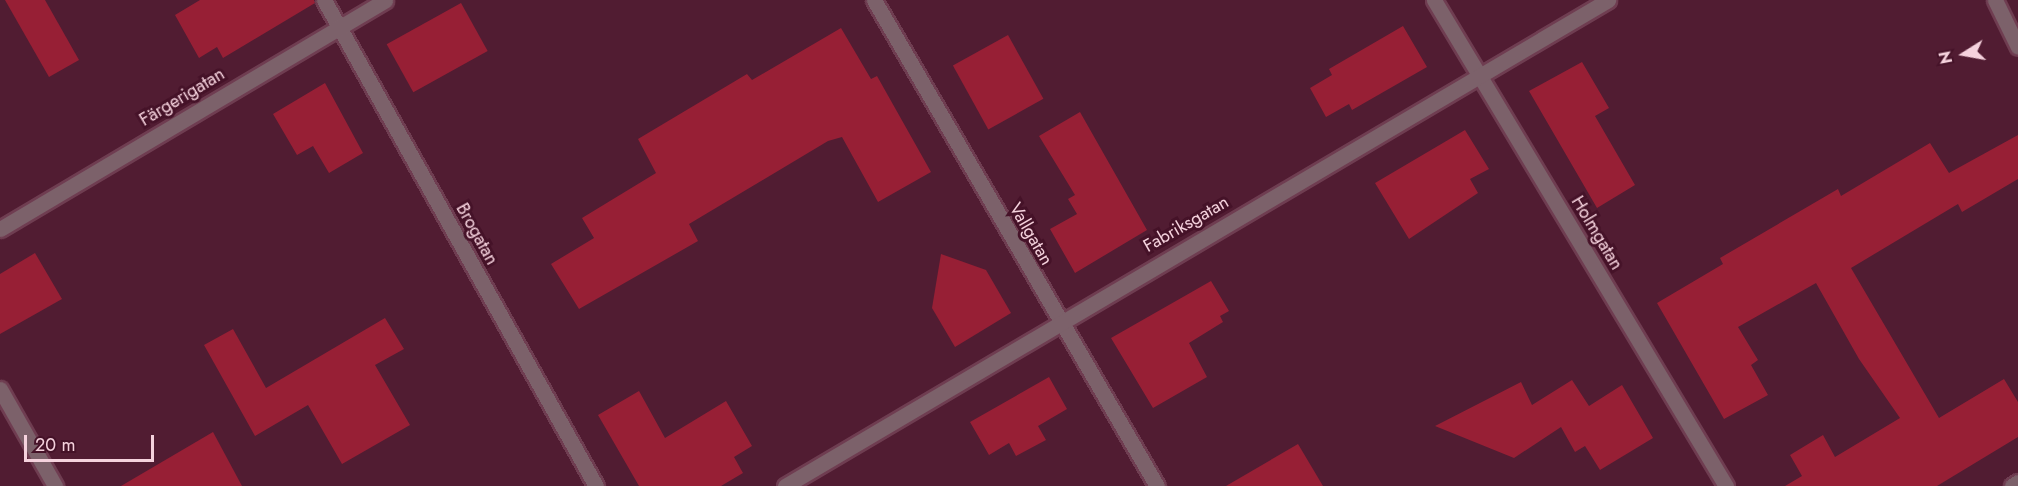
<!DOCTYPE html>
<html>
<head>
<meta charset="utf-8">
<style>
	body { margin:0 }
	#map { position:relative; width:2018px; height:486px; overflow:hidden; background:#511c32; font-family:Jost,sans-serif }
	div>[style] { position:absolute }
	.building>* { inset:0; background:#971f35; transform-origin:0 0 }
	.roads { filter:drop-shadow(2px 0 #6f3d51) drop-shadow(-2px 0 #6f3d51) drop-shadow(0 2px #6f3d51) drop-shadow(0 -2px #6f3d51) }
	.lane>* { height:15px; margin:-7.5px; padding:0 7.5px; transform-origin:7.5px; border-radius:7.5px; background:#7c616a }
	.street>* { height:15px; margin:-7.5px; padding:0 7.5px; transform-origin:7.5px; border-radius:7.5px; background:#7c616a }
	span { translate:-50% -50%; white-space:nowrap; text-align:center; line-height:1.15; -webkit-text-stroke:6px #451228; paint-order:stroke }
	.street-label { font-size:18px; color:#f5d2dd }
	.north { position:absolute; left:1934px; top:24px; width:60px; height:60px; -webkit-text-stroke:4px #451228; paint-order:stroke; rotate:259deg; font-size:16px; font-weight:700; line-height:24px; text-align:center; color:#f5d2dd }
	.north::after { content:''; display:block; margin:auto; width:21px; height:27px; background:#f5d2dd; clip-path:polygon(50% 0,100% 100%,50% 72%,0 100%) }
	.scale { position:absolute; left:24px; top:435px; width:130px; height:27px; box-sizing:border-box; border:3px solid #f5d2dd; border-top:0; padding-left:8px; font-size:18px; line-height:21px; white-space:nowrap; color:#f5d2dd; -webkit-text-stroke:4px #451228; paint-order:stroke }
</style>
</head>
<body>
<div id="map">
	<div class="building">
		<i style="clip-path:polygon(5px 0,45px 0,79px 60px,49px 77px)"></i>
		<i style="clip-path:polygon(200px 0,314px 0,315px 3px,223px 58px,217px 47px,199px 58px,175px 15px)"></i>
		<i style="left:461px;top:3px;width:55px;height:85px;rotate:61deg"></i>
		<i style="clip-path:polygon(1403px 26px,1427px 67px,1352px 110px,1349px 104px,1326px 117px,1310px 88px,1332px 75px,1329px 69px)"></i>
		<i style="clip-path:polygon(841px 28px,871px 79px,877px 76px,931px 172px,878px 202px,842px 137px,828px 141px,689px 224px,698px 241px,579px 309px,551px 264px,594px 238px,582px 218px,656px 173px,638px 139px,747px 74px,752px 80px)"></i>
		<i style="left:1008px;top:35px;width:73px;height:63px;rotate:61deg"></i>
		<i style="clip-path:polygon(1582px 62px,1609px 108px,1595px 116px,1635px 185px,1597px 208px,1529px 91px)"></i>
		<i style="clip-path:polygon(325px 83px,363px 153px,329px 173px,313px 146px,297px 155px,273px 114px)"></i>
		<i style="clip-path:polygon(1080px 112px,1147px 230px,1075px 273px,1050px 229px,1077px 214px,1068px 199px,1075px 195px,1039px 136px)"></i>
		<i style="clip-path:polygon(1465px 130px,1489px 169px,1470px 179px,1478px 193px,1409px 239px,1375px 183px)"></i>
		<i style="clip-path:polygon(2018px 135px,2018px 179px,1962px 212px,1958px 204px,1851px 268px,1939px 418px,2004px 379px,2018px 402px,2018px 437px,1937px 486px,1785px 486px,1802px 476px,1790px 455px,1823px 435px,1835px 457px,1900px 418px,1859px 359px,1816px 283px,1738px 327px,1758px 360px,1751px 365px,1768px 395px,1724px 419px,1657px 303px,1723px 264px,1720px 258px,1838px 189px,1841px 196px,1930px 143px,1949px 173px)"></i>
		<i style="clip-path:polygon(35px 253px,62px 299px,0 334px,0 274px)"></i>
		<i style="clip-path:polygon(941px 254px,986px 270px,1011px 313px,955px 347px,932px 308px)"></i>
		<i style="clip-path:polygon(1211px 281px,1229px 311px,1220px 316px,1223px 322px,1189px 343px,1207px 377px,1153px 408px,1111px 338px)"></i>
		<i style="clip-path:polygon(385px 318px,404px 349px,375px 365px,410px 425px,342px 464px,308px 405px,255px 436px,204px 345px,233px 329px,266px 388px)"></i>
		<i style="clip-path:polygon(1049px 377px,1067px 409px,1038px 426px,1046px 440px,1016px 456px,1009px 443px,989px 455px,970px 422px)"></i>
		<i style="clip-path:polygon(1572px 380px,1589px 406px,1622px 385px,1653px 438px,1600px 470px,1585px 446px,1575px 452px,1561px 427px,1514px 458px,1435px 426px,1521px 382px,1532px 405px)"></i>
		<i style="clip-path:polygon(639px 391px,665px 438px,726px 401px,752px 446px,734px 457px,743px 473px,721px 486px,639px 486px,598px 415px)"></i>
		<i style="clip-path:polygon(213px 432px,242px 486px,121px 486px)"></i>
		<i style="clip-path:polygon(1298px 444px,1323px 486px,1226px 486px)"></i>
	</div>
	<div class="roads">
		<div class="lane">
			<i style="left:1995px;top:0;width:52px;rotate:63.9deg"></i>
		</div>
		<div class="street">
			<i style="left:324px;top:0;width:557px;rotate:60.77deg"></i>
			<i style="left:874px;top:0;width:562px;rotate:59.79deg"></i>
			<i style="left:1434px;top:0;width:567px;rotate:59deg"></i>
			<i style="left:0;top:229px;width:448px;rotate:-30.7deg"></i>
			<i style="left:0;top:389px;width:112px;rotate:60.4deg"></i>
			<i style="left:785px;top:486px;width:956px;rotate:-30.56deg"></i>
			<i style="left:2012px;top:486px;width:7px;rotate:-34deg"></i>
		</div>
	</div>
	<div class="street-label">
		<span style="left:182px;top:97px;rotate:-31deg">Färgerigatan</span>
		<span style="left:1186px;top:224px;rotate:-30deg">Fabriksgatan</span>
		<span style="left:1597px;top:233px;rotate:59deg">Holmgatan</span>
		<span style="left:477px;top:234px;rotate:61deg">Brogatan</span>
		<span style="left:1031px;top:234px;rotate:60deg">Vallgatan</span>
	</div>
	<div class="north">N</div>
	<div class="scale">20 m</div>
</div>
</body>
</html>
